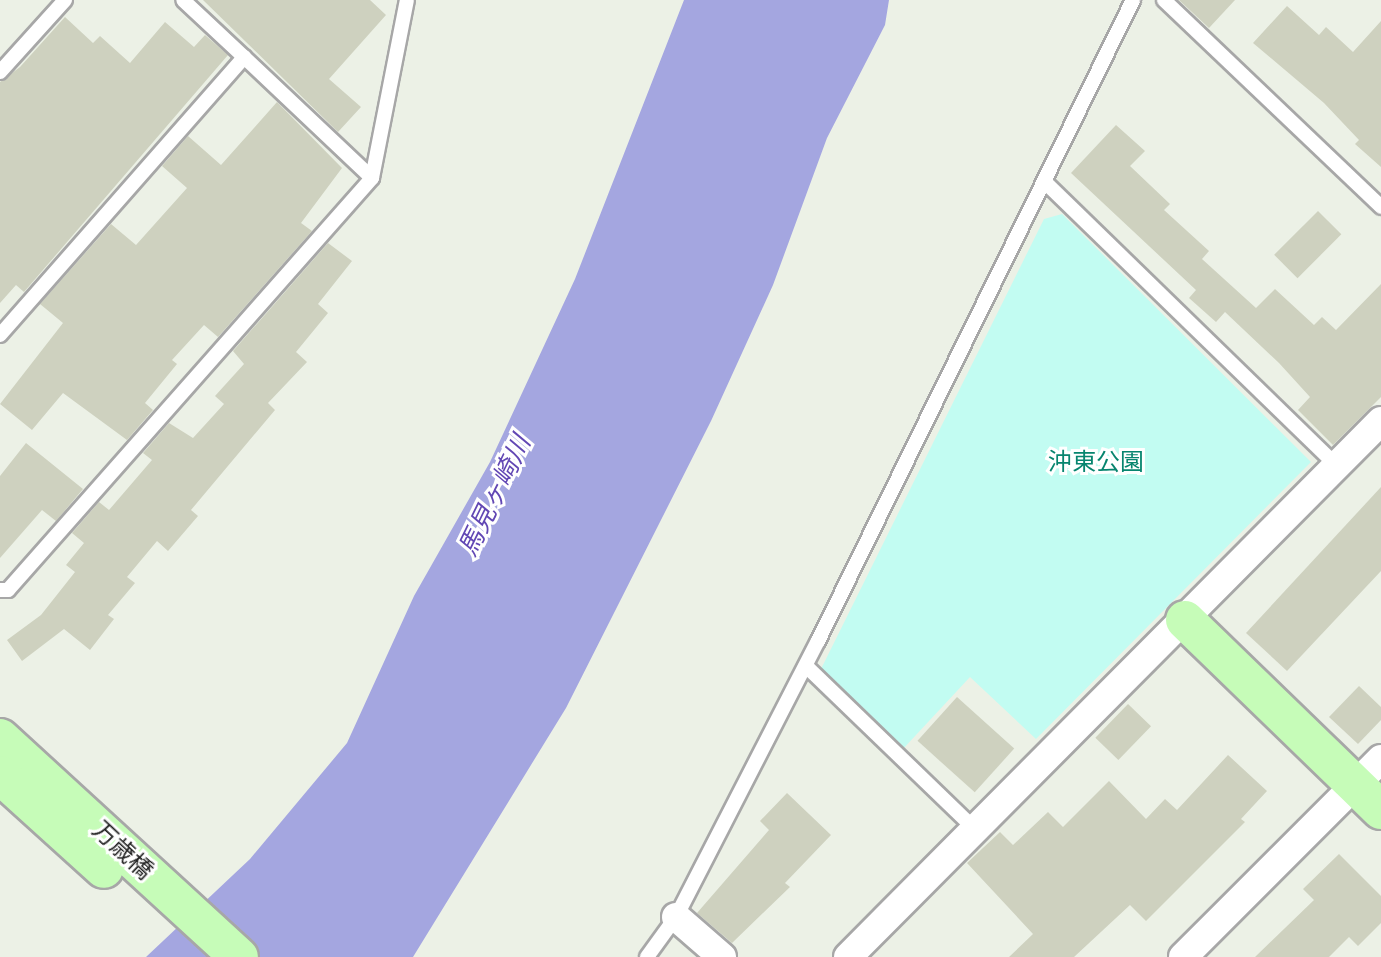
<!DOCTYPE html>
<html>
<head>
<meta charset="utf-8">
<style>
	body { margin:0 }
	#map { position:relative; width:1381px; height:957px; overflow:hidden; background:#ecf1e6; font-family:Poppins,"Noto Sans JP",sans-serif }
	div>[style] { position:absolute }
	.park>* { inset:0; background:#c2fcf2 }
	.water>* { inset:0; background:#a4a6e0 }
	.building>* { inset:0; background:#ced1bf; transform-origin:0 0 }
	.roads { filter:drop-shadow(2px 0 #a7a7a7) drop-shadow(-2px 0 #a7a7a7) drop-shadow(0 2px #a7a7a7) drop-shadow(0 -2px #a7a7a7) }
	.lane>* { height:14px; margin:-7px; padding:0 7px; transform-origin:7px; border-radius:7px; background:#fff }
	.street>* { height:28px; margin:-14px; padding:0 14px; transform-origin:14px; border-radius:14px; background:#fff }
	.secondary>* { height:38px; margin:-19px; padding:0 19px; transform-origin:19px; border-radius:19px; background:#c6fcb8 }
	span { translate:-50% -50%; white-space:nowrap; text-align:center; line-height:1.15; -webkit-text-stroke:6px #fff; paint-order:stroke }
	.park-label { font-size:24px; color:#07856f }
	.street-label { font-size:24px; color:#202020 }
	.water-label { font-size:26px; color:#6247b4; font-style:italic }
</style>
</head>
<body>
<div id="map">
	<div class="park">
		<i style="clip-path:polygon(1062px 214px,1311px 462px,1036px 739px,970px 677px,902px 750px,821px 669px,1044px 219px)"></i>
	</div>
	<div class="water">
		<i style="clip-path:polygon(684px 0,889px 0,885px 25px,827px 138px,773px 285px,711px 421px,566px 708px,413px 957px,146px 957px,250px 859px,347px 743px,414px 596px,490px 462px,575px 279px)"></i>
	</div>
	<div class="building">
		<i style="clip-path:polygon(203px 0,370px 0,386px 15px,329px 79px,361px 107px,338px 132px)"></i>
		<i style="clip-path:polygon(1179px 0,1235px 0,1209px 28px)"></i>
		<i style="clip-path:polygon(1287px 6px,1319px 35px,1326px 27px,1353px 52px,1381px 21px,1381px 167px,1355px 144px,1359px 140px,1324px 103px,1253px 43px)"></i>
		<i style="clip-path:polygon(65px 17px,93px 43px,100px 36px,130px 63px,165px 22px,194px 47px,205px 35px,228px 55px,24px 292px,16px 285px,0 303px,0 82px,20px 67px)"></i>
		<i style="clip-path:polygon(277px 102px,342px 168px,301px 223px,312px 231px,218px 337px,204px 325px,172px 360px,177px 364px,145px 403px,153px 410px,127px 440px,63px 393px,32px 430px,0 404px,63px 323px,40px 304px,111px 224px,136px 245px,187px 188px,162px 166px,188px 136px,221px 165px)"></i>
		<i style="clip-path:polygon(1116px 125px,1145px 151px,1130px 166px,1170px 204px,1164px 210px,1209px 251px,1202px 259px,1256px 308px,1275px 289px,1314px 325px,1322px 317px,1336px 330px,1381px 284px,1381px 397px,1333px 445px,1298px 410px,1310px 397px,1279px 363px,1225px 312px,1216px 322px,1189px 298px,1196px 290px,1071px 173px)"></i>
		<i style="left:1318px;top:211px;width:33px;height:62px;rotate:45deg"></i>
		<i style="clip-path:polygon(328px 243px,352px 261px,318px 304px,328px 313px,296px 352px,307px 362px,268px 403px,275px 410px,191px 510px,198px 516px,168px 551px,157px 541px,127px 577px,135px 583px,108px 615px,114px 619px,90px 650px,64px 629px,22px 661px,7px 640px,41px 615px,75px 572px,66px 565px,84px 543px,72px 533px,99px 502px,109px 510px,152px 460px,143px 453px,169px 423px,193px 438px,224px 404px,215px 396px,244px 364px,233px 351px)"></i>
		<i style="clip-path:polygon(26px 443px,83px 489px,56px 521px,42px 510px,0 558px,0 476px)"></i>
		<i style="clip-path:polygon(1381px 487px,1381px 571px,1287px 671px,1246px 633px)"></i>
		<i style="clip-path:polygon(1359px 686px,1381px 707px,1381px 720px,1358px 744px,1329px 717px)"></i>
		<i style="left:957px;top:697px;width:77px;height:59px;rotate:42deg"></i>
		<i style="left:1128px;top:704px;width:32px;height:47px;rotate:44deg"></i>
		<i style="clip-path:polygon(1228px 755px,1267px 791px,1241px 819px,1245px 822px,1146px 921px,1130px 905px,1074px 957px,1009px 957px,1033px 934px,967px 863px,1000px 832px,1013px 845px,1048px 812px,1063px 827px,1109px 781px,1146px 819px,1165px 799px,1177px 810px)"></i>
		<i style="clip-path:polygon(787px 793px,831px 835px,785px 883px,790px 887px,732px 943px,697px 913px,769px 830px,760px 821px)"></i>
		<i style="clip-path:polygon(1339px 854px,1381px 896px,1381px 923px,1358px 946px,1349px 937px,1329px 957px,1255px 957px,1314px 900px,1303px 889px)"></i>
	</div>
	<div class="roads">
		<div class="lane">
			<i style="left:1164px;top:0;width:300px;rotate:43.6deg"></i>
			<i style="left:244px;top:57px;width:176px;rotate:43.4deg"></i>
			<i style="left:372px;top:178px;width:181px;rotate:-78.9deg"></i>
			<i style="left:0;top:72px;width:97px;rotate:-47.9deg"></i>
			<i style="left:1047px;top:184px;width:403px;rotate:44.2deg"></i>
			<i style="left:0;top:335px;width:370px;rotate:-48.7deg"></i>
			<i style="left:244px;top:57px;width:83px;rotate:-136.9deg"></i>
			<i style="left:0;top:590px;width:8px"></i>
			<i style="left:8px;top:590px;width:550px;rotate:-48.54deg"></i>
			<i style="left:806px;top:666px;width:236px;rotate:44deg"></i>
			<i style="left:647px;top:957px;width:49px;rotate:-54.1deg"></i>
			<i style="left:676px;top:917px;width:310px;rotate:-62.8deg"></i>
			<i style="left:818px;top:641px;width:714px;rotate:-63.83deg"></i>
		</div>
		<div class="street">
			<i style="left:676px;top:917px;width:61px;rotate:41deg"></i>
			<i style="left:848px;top:957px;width:756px;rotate:-45.16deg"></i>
			<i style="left:1183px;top:957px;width:280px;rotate:-45deg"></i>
		</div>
		<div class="secondary">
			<i style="left:1185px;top:620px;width:273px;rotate:44.1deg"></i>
			<i style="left:0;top:738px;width:324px;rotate:42.5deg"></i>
			<i style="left:0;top:775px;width:140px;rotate:42.1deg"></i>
		</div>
	</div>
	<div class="park-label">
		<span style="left:1096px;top:462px">沖東公園</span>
	</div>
	<div class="street-label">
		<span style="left:123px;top:850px;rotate:43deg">万歳橋</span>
	</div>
	<div class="water-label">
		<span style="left:495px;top:496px;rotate:-64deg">馬見ヶ崎川</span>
	</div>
</div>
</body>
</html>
